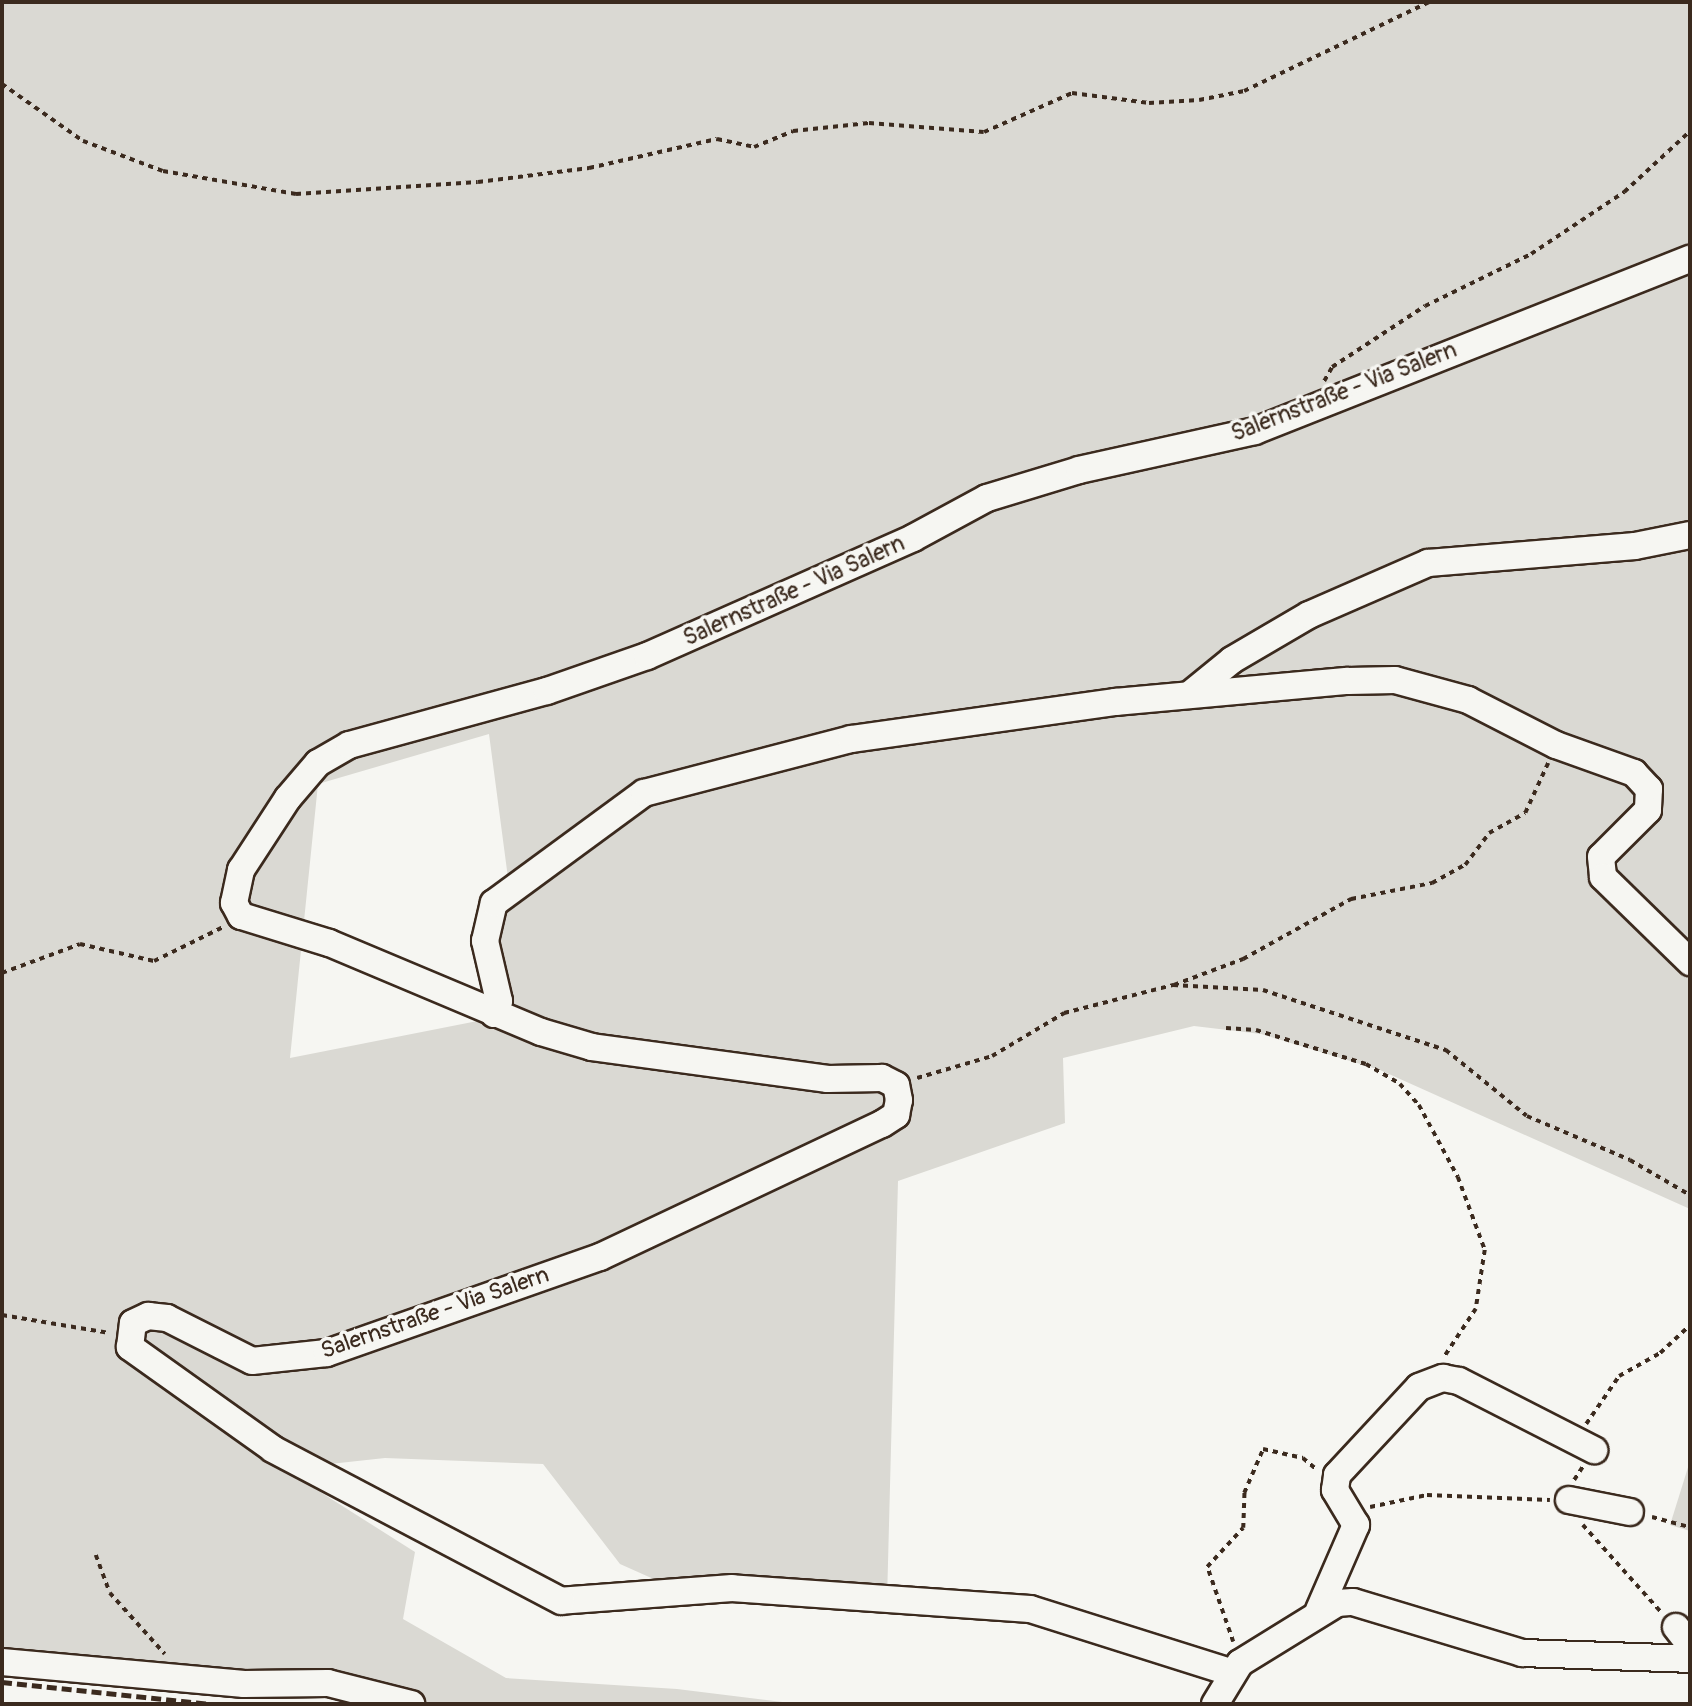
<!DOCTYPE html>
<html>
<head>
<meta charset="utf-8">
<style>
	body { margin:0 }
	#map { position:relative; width:1692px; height:1706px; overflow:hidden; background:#f6f6f2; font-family:Pangolin,sans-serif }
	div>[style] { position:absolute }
	.green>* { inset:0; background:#dad9d3 }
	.path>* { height:3.5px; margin-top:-1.75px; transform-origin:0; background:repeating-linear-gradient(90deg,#3b2a1e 0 5px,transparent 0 10px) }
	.roads { filter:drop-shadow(2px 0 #3b2a1e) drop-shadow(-2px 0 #3b2a1e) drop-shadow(0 2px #3b2a1e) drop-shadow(0 -2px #3b2a1e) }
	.minor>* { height:26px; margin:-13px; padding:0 13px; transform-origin:13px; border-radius:13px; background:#f6f6f2 }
	.rail>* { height:5px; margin-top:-2.5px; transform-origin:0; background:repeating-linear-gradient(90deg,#3b2a1e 0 10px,transparent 0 15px) }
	span { translate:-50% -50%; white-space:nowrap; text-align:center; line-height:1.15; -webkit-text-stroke:7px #f6f6f2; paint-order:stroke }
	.street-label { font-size:23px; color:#3b2a1e }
	.frame { position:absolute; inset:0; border:4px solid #3b2a1e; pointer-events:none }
</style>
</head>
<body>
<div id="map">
	<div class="green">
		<i style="clip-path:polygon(evenodd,2px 2px,1690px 2px,1690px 1209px,1380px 1070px,1261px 1034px,1194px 1026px,1063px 1058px,1065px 1123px,898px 1181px,887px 1601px,676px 1589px,620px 1564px,543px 1464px,385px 1458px,284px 1469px,415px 1552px,403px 1619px,506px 1678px,677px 1689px,799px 1704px,425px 1704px,335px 1678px,2px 1658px,2px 2px,489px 734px,508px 878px,490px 948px,513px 1014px,290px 1058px,318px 784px,489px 734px)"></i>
		<i style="clip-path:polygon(1690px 1461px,1690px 1531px,1670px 1525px)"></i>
	</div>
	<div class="path">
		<i style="left:2px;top:84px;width:99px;rotate:35.1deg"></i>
		<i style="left:83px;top:141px;width:85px;rotate:20.6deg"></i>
		<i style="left:163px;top:171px;width:135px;rotate:9.8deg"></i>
		<i style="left:296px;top:194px;width:182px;rotate:-3.8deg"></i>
		<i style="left:478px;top:182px;width:112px;rotate:-7.2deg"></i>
		<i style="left:589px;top:168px;width:131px;rotate:-12.8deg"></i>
		<i style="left:717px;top:139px;width:38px;rotate:12deg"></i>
		<i style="left:754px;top:147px;width:42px;rotate:-22.3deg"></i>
		<i style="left:793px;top:131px;width:76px;rotate:-6deg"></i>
		<i style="left:869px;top:123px;width:115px;rotate:4.5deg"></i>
		<i style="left:984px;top:132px;width:96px;rotate:-23.9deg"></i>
		<i style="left:1072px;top:93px;width:78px;rotate:7.4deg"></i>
		<i style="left:1149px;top:103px;width:50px;rotate:-3.4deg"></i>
		<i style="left:1199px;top:100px;width:46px;rotate:-11.3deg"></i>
		<i style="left:1244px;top:91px;width:205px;rotate:-25.7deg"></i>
		<i style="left:1324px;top:381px;width:16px;rotate:-60deg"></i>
		<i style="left:1332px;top:367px;width:111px;rotate:-33.3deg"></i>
		<i style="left:1425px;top:306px;width:118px;rotate:-26.1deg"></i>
		<i style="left:1531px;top:254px;width:112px;rotate:-33.7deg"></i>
		<i style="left:1624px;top:192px;width:90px;rotate:-42.7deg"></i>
		<i style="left:2px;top:973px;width:83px;rotate:-20.4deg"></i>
		<i style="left:80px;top:944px;width:76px;rotate:12.9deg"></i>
		<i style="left:154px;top:961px;width:79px;rotate:-26.2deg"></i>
		<i style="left:1174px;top:985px;width:74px;rotate:-20.6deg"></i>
		<i style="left:1243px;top:959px;width:124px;rotate:-29.1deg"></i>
		<i style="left:1351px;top:899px;width:83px;rotate:-11.2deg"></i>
		<i style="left:1432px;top:883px;width:38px;rotate:-29deg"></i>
		<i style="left:1465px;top:865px;width:40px;rotate:-53deg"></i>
		<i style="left:1489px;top:833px;width:41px;rotate:-29.1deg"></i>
		<i style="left:1525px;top:813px;width:55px;rotate:-65.3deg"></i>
		<i style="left:1226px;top:1028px;width:30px;rotate:4deg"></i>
		<i style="left:1256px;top:1030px;width:115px;rotate:17.2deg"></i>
		<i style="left:1366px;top:1064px;width:39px;rotate:30deg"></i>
		<i style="left:1400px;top:1084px;width:28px;rotate:48deg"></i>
		<i style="left:1419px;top:1105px;width:82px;rotate:61.6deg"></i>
		<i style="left:1458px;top:1177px;width:78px;rotate:69.7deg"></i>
		<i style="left:1485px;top:1250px;width:60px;rotate:98.7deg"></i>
		<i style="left:1476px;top:1309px;width:56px;rotate:123.4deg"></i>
		<i style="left:917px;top:1078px;width:78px;rotate:-16.3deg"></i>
		<i style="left:992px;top:1056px;width:84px;rotate:-30.8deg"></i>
		<i style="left:1064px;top:1013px;width:113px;rotate:-14.4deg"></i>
		<i style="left:1173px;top:985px;width:90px;rotate:3.2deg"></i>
		<i style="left:1263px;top:990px;width:193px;rotate:18.2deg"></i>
		<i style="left:1446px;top:1050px;width:104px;rotate:39.2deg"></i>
		<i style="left:1527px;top:1116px;width:112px;rotate:23.1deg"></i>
		<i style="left:1630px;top:1160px;width:69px;rotate:30.3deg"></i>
		<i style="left:2px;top:1315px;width:109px;rotate:9.5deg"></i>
		<i style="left:1586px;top:1424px;width:58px;rotate:-55.5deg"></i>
		<i style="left:1619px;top:1376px;width:47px;rotate:-29.3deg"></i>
		<i style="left:1660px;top:1353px;width:41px;rotate:-43deg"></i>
		<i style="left:1574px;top:1480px;width:17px;rotate:-57deg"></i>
		<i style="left:1370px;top:1507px;width:58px;rotate:-11.9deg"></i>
		<i style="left:1427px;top:1495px;width:123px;rotate:2.3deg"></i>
		<i style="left:1652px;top:1517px;width:39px;rotate:15deg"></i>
		<i style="left:1583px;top:1525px;width:118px;rotate:48.1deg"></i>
		<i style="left:96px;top:1555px;width:40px;rotate:69.8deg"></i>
		<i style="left:110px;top:1593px;width:82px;rotate:48deg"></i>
		<i style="left:1233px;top:1642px;width:79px;rotate:-109.1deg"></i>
		<i style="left:1207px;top:1567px;width:53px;rotate:-47.3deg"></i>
		<i style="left:1243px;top:1528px;width:35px;rotate:-88deg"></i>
		<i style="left:1244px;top:1493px;width:48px;rotate:-66.6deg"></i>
		<i style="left:1263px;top:1449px;width:41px;rotate:12.7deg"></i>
		<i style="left:1303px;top:1458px;width:17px;rotate:40deg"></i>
	</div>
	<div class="roads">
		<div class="minor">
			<i style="left:1189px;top:695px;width:55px;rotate:-39.1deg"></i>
			<i style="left:1232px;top:660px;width:89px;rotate:-30.3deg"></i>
			<i style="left:1309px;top:615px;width:130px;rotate:-23.6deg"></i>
			<i style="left:1428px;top:563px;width:208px;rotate:-4.7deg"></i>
			<i style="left:1635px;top:546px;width:56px;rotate:-11.3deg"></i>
			<i style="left:494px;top:1014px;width:14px;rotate:-69deg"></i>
			<i style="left:499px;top:1001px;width:62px;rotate:-103.1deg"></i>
			<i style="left:485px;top:941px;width:39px;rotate:-77deg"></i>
			<i style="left:494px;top:903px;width:186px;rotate:-36.3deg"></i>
			<i style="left:644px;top:793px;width:214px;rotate:-14.6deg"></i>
			<i style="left:851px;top:739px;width:267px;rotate:-8deg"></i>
			<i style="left:1115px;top:702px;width:234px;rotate:-5.2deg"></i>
			<i style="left:1348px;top:681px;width:47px;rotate:-1.2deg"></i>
			<i style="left:1395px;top:680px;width:76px;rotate:15.3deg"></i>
			<i style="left:1468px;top:700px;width:99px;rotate:27.1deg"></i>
			<i style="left:1556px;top:745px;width:83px;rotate:19.7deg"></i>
			<i style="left:1634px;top:773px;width:22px;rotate:47deg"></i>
			<i style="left:1649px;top:789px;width:21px;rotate:93deg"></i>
			<i style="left:1648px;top:810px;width:66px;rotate:135deg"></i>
			<i style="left:1601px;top:857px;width:20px;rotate:84deg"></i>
			<i style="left:1603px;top:877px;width:122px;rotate:44.3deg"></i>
			<i style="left:1569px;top:1500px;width:62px;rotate:11.1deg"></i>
			<i style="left:1319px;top:1610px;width:93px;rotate:-66.5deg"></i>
			<i style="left:1356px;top:1525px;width:41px;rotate:-121deg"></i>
			<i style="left:1335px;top:1490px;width:15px;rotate:-82deg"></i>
			<i style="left:1337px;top:1475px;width:120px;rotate:-47deg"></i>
			<i style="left:1419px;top:1387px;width:26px;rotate:-21deg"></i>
			<i style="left:1443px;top:1378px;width:16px;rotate:11deg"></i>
			<i style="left:1459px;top:1381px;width:152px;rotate:27.1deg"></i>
			<i style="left:1676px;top:1627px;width:23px;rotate:52deg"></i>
			<i style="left:2px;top:1662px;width:243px;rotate:5.2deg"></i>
			<i style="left:244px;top:1684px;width:84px;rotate:-0.7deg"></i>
			<i style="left:328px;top:1683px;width:86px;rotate:14.2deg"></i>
			<i style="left:1233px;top:1673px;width:213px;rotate:-162.5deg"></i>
			<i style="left:1030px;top:1609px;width:299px;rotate:-176deg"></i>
			<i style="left:732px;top:1588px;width:171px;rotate:175.7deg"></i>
			<i style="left:561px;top:1601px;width:326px;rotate:-152.2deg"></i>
			<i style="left:273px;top:1449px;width:176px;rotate:-144.5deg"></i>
			<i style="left:130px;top:1347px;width:24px;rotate:-83deg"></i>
			<i style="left:133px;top:1323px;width:17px;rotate:-25deg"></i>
			<i style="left:148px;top:1316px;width:19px;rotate:6deg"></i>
			<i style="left:167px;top:1318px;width:95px;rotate:26.8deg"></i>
			<i style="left:252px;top:1361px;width:75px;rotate:-6.1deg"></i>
			<i style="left:327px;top:1353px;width:289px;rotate:-19.4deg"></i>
			<i style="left:600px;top:1257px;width:312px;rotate:-25.3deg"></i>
			<i style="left:882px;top:1124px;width:17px;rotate:-33deg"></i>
			<i style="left:896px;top:1115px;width:15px;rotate:-79deg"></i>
			<i style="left:899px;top:1100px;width:15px;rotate:-101deg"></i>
			<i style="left:896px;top:1085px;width:16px;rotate:-153deg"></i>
			<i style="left:882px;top:1078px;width:54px;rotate:178.9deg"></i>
			<i style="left:828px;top:1079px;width:238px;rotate:-172.3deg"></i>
			<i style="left:592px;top:1047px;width:53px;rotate:-163.6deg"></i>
			<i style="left:541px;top:1032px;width:230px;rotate:-157.2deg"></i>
			<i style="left:329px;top:943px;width:92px;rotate:-162.9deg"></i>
			<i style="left:241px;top:916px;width:15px;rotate:-118deg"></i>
			<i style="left:234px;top:903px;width:34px;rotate:-78deg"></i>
			<i style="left:241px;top:870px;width:86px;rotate:-56.9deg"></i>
			<i style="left:288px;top:798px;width:46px;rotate:-49.4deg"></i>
			<i style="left:318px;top:763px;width:36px;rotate:-30deg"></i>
			<i style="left:349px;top:745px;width:205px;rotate:-15.3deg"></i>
			<i style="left:547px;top:691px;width:106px;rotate:-19.3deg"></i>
			<i style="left:647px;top:656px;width:291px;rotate:-23.9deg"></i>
			<i style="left:913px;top:538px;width:84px;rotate:-28.4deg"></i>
			<i style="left:987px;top:498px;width:96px;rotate:-16.9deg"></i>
			<i style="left:1079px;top:470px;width:180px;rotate:-12.5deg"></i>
			<i style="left:1255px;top:431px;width:468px;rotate:-21.6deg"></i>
			<i style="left:1215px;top:1704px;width:48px;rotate:-58.6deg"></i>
			<i style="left:1240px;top:1663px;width:114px;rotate:-31.7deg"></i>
			<i style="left:1337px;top:1603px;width:16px;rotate:-4deg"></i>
			<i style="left:1353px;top:1602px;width:177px;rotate:16.8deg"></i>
			<i style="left:1522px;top:1653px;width:168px;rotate:2deg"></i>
		</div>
	</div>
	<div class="rail">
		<i style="left:2px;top:1682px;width:212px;rotate:6deg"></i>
	</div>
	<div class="street-label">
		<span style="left:1344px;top:392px;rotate:-21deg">Salernstraße - Via Salern</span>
		<span style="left:794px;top:591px;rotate:-24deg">Salernstraße - Via Salern</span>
		<span style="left:435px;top:1313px;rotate:-19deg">Salernstraße - Via Salern</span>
	</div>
	<div class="frame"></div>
</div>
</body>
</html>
